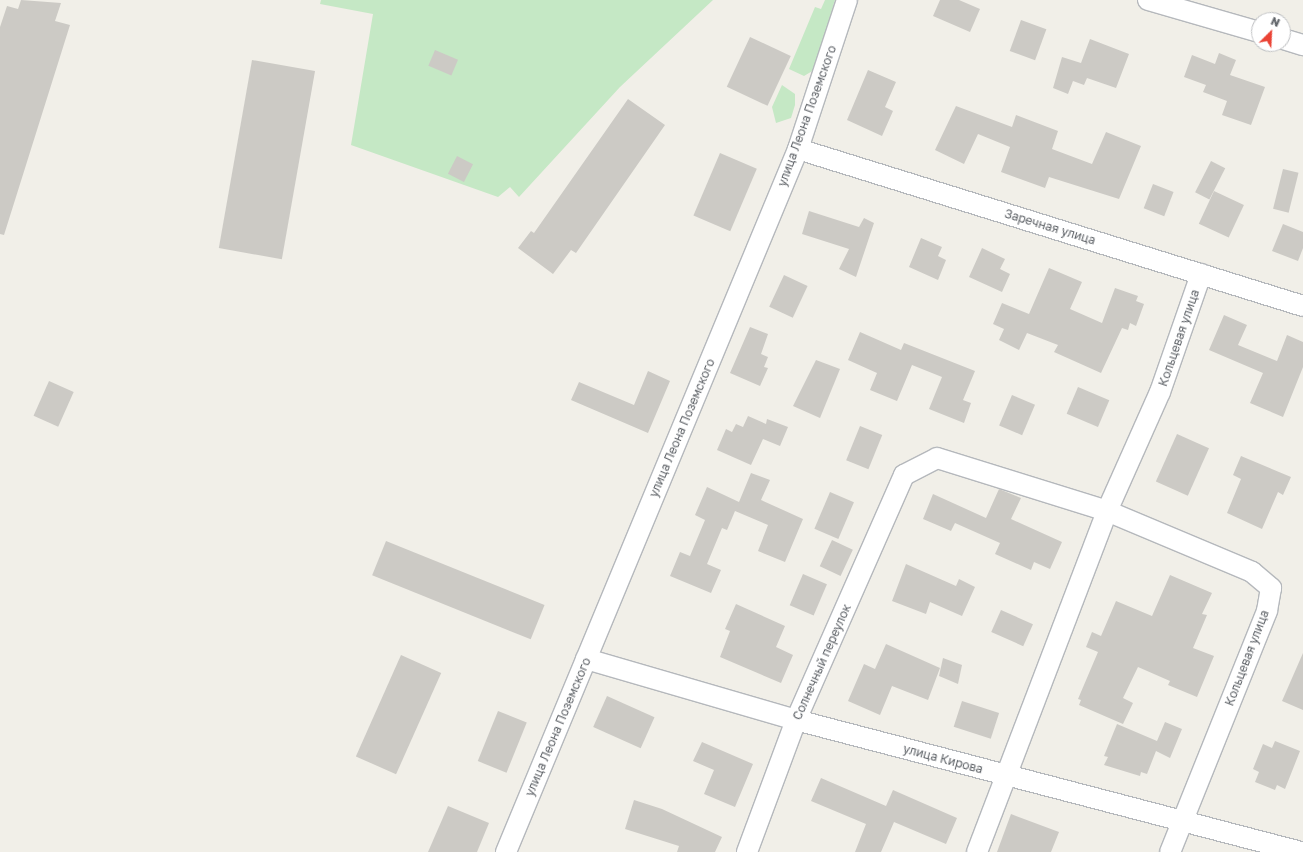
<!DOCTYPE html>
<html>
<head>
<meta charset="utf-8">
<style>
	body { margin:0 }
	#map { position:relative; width:1303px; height:852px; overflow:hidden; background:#f1efe8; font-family:"Golos Text",sans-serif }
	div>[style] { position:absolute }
	.green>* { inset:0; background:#c5e8c5 }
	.building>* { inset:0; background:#cccac5; transform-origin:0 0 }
	.roads { filter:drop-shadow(1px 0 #b5b8bc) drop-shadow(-1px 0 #b5b8bc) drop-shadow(0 1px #b5b8bc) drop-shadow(0 -1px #b5b8bc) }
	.street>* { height:20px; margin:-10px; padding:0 10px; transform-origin:10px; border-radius:10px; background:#fff }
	span { translate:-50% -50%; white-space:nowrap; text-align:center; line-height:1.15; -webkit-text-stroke:4px #fff; paint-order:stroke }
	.street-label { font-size:12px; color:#5f6368 }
	.north { position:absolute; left:1251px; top:12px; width:40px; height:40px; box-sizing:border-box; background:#fff; border:1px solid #bfc1c3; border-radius:50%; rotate:24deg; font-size:11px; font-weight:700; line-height:16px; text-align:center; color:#5f6368 }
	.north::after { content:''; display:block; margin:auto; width:14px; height:18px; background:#ea4335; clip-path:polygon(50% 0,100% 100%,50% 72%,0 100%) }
</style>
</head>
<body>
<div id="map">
	<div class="green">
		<i style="clip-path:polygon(321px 0,713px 0,620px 87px,519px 197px,510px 187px,498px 197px,351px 145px,373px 14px,320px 4px)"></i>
		<i style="clip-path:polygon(825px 0,835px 0,814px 70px,804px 76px,789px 69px,815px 7px,821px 9px)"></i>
		<i style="clip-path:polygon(782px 85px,795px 94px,795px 105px,791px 118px,776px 123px,772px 107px)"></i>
	</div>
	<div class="building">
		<i style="clip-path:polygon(21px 0,61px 3px,55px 21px,70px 25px,4px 235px,0 234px,0 27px,7px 6px,18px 9px)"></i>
		<i style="clip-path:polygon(940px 0,959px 0,980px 9px,970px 32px,933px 16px)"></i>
		<i style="left:1021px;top:20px;width:27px;height:33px;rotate:20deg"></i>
		<i style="left:750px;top:37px;width:45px;height:55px;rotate:25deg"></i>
		<i style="clip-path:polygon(1090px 39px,1129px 54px,1116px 88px,1087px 78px,1084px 85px,1073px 81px,1068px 94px,1053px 88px,1062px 57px,1081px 63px)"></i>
		<i style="left:435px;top:50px;width:25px;height:17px;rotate:23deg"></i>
		<i style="clip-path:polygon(1219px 53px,1236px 60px,1230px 75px,1265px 87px,1251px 125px,1222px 115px,1227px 101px,1203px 92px,1206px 85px,1184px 77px,1192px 55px,1215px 64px)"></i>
		<i style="left:252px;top:60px;width:64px;height:191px;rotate:10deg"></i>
		<i style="clip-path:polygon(868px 70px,896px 82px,885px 107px,893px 111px,882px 136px,847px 120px)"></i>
		<i style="clip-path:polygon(628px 99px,665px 125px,576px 253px,571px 250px,553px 274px,518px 248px,531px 231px,534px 233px)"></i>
		<i style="clip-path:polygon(956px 106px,1012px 127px,1016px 115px,1058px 131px,1052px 149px,1092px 164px,1106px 132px,1141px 146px,1119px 199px,1049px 177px,1045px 188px,1001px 172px,1010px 147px,978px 134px,964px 164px,935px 150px)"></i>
		<i style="left:720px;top:153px;width:40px;height:68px;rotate:23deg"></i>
		<i style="left:457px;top:156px;width:18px;height:20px;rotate:27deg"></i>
		<i style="left:1211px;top:161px;width:16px;height:35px;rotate:27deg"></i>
		<i style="left:1283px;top:169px;width:16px;height:41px;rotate:14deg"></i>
		<i style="left:1153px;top:184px;width:22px;height:26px;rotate:21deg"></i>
		<i style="left:1214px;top:191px;width:33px;height:36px;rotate:25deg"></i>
		<i style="clip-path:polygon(809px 211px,859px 227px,864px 218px,874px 223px,856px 277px,839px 269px,849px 249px,802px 234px)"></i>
		<i style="clip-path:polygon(1283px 224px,1303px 232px,1303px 248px,1298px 261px,1272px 251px)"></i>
		<i style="clip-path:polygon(921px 238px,942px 247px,938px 256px,946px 260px,938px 280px,909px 267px)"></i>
		<i style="clip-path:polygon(982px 248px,1005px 259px,1000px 269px,1010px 274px,1002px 292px,969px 277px)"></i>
		<i style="clip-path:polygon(1049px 268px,1082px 282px,1070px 309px,1102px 323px,1115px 288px,1138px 296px,1136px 301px,1144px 304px,1136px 326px,1130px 323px,1128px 330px,1122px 328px,1101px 373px,1054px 352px,1058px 345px,1027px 333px,1019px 350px,999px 340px,1004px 329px,993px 324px,1002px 303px,1029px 314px)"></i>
		<i style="left:784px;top:275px;width:26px;height:35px;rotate:25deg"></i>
		<i style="clip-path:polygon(1224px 315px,1247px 325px,1238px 345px,1277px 361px,1287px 335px,1303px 342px,1303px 367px,1283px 417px,1250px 403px,1263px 373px,1209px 350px)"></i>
		<i style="clip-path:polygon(750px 327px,768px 334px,761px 354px,768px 357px,764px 367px,768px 368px,760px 386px,730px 373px)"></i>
		<i style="clip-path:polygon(860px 332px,901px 350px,904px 343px,975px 371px,963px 400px,971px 403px,964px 423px,929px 409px,942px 377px,912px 365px,897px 401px,870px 390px,877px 373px,848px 360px)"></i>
		<i style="clip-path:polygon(816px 360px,840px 369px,820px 418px,793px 406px)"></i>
		<i style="clip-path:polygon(648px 371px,670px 381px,648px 433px,571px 400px,579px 382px,634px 405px)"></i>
		<i style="left:49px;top:381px;width:27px;height:38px;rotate:24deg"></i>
		<i style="left:1078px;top:387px;width:34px;height:29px;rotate:23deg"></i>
		<i style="left:1012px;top:395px;width:25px;height:33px;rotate:23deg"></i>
		<i style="clip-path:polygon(748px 416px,766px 424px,767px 419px,788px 427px,780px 446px,763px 439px,751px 465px,717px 450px,726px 429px,732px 432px,736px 424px,743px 427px)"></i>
		<i style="left:860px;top:426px;width:24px;height:37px;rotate:22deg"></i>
		<i style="left:1177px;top:434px;width:35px;height:52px;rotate:24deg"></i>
		<i style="clip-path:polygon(1241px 456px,1291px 477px,1283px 495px,1278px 492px,1262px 529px,1227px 513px,1241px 479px,1233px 475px)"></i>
		<i style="clip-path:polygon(751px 473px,770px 480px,761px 500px,803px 519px,785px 562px,758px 551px,768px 525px,735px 511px,727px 530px,722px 528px,707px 564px,721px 570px,711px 593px,670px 576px,680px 552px,690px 556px,705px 520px,695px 515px,707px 487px,739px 502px)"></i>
		<i style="clip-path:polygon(999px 489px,1021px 498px,1011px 519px,1062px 542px,1050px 569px,1034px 562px,1031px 570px,995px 554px,1000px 543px,955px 523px,951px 531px,923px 519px,933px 494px,986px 518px)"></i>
		<i style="left:830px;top:492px;width:26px;height:40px;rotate:23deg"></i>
		<i style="left:832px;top:540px;width:23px;height:29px;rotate:25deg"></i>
		<i style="left:386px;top:541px;width:171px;height:37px;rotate:22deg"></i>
		<i style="clip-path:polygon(906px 564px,956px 586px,959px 579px,975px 587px,962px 616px,930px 602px,926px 614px,892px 601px)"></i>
		<i style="left:803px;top:574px;width:26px;height:34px;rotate:23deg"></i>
		<i style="clip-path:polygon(1170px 575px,1212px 593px,1202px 614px,1207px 615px,1193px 648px,1214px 656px,1197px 697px,1168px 685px,1170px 681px,1138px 667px,1123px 698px,1133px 703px,1123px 724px,1079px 705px,1081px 700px,1078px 699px,1098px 652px,1086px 647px,1092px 632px,1101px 636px,1116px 601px,1152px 616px)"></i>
		<i style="clip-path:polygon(736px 604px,785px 626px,776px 647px,793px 655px,781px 683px,720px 657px,730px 631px,725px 629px)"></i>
		<i style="left:1001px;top:610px;width:35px;height:24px;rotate:24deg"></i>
		<i style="clip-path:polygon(886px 644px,940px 668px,928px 700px,892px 686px,880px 715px,848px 701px,864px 664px,875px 669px)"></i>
		<i style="clip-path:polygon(1303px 653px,1303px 710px,1282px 701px)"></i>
		<i style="left:401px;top:655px;width:44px;height:111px;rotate:24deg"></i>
		<i style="clip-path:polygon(943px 658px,962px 665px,958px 684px,939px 676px)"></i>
		<i style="left:607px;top:696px;width:52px;height:34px;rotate:24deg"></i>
		<i style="left:962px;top:701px;width:39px;height:27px;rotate:18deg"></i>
		<i style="left:498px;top:711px;width:31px;height:54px;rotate:22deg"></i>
		<i style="clip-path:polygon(1165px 722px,1182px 729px,1170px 758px,1156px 751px,1147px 774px,1141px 772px,1140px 776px,1104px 765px,1108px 757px,1104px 756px,1117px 724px,1157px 741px)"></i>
		<i style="clip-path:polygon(1275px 741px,1300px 751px,1285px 789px,1277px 785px,1275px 790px,1255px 782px,1259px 772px,1253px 769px,1263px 744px,1272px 748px)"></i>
		<i style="clip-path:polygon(702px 742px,753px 764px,735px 807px,704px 794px,714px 770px,693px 761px)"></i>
		<i style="clip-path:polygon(821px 778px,886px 806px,893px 790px,957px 818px,946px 844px,894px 822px,881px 852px,855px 852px,866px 824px,811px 801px)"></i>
		<i style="clip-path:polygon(634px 800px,662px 809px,722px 837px,715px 852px,677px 852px,679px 846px,625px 829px)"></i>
		<i style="clip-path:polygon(448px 806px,489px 823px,477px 852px,428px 852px)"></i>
		<i style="clip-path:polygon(1011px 814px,1059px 832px,1051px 852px,997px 852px)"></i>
	</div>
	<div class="roads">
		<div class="street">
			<i style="left:1148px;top:0;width:116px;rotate:16.1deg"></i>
			<i style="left:1283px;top:39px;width:21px;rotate:17deg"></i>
			<i style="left:798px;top:149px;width:529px;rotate:17.27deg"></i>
			<i style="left:586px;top:659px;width:219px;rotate:16.2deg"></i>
			<i style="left:796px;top:720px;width:522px;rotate:14.65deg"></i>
			<i style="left:506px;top:852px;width:761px;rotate:-67.44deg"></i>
			<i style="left:798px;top:149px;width:157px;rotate:-71.8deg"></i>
			<i style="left:747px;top:852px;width:141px;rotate:-69.6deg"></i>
			<i style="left:796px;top:720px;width:268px;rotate:-66.2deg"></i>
			<i style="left:904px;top:475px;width:37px;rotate:-27deg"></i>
			<i style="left:937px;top:458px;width:178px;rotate:17.3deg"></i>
			<i style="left:1107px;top:511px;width:157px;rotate:22.8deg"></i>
			<i style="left:1252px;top:572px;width:25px;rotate:40deg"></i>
			<i style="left:1271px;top:588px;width:23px;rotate:100deg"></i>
			<i style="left:1267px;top:611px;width:260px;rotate:111.9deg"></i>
			<i style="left:977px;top:852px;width:365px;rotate:-69.1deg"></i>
			<i style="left:1107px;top:511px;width:130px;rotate:-66deg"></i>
			<i style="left:1160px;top:392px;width:125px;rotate:-70.8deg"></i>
		</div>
	</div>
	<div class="street-label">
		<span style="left:807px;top:116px;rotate:-70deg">улица Леона Поземского</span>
		<span style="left:1050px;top:227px;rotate:17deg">Заречная улица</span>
		<span style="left:1179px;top:338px;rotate:-71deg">Кольцевая улица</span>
		<span style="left:682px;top:428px;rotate:-67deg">улица Леона Поземского</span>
		<span style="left:1247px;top:658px;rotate:-69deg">Кольцевая улица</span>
		<span style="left:822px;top:662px;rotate:-66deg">Солнечный переулок</span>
		<span style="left:558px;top:727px;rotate:-67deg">улица Леона Поземского</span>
		<span style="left:943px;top:759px;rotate:15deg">улица Кирова</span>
	</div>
	<div class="north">N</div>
</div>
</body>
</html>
